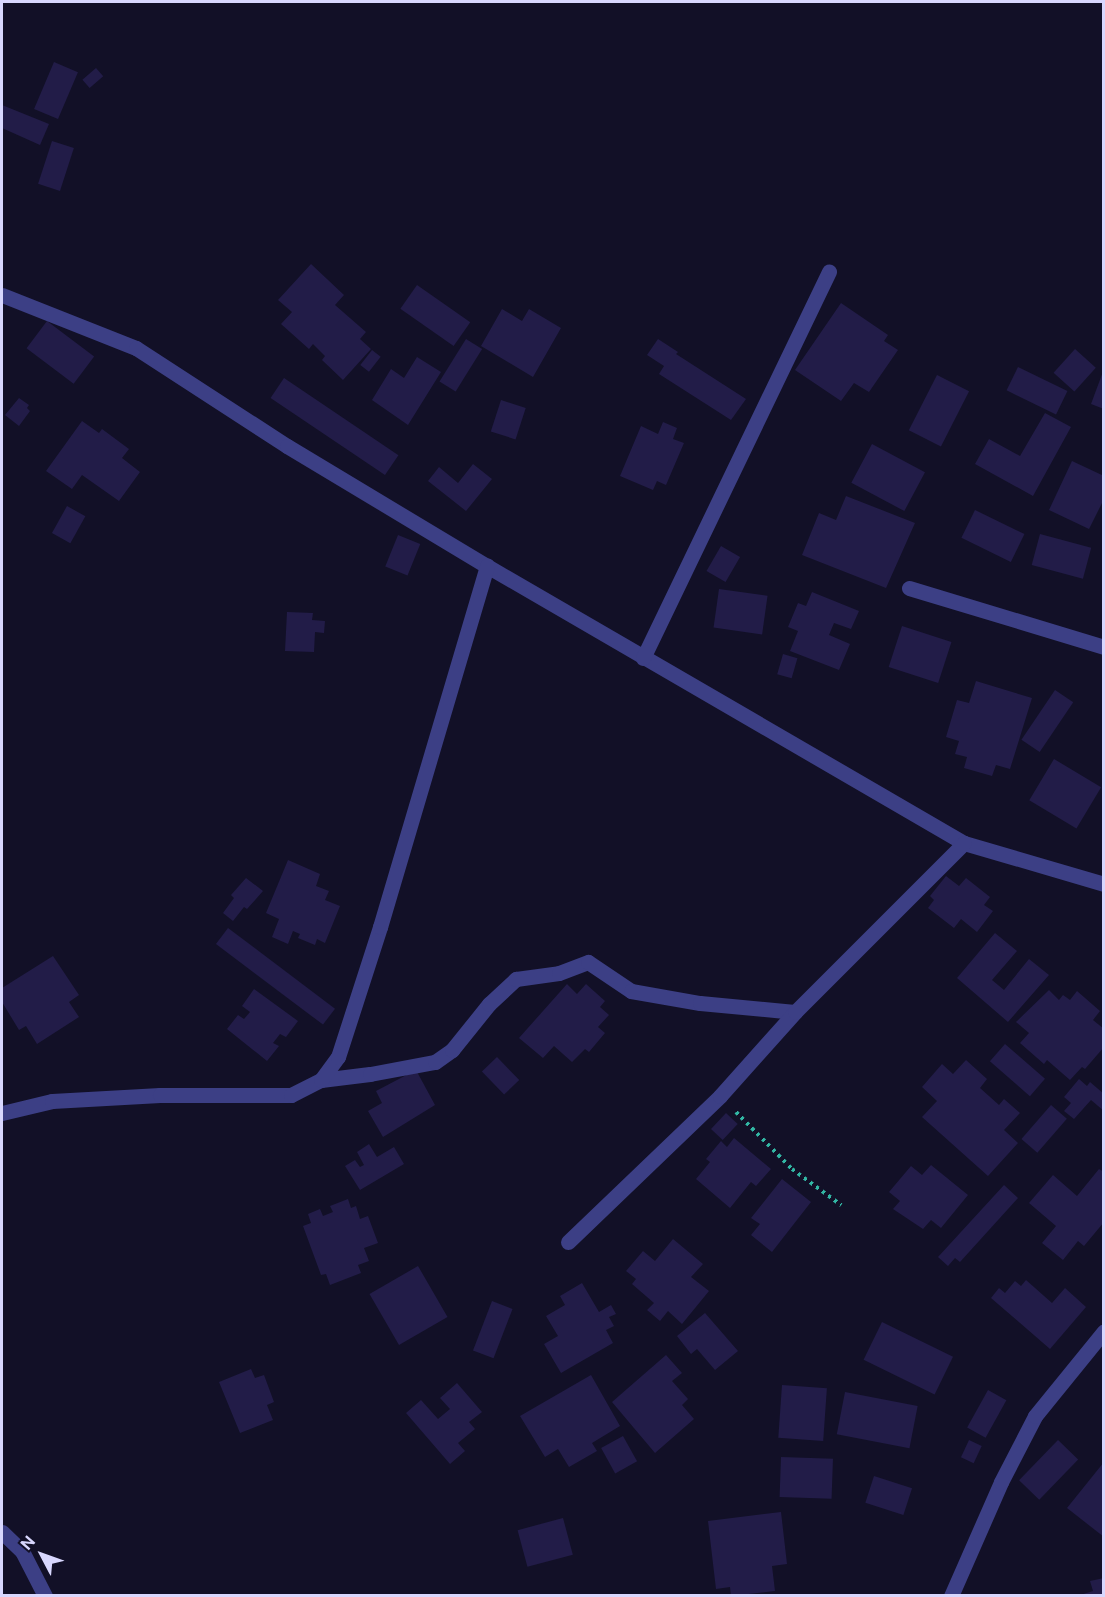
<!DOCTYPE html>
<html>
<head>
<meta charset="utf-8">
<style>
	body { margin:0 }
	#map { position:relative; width:1105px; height:1597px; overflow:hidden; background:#121027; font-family:"Public Sans",sans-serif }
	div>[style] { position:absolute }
	.building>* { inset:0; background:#221c48; transform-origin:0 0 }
	.path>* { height:4px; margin-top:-2px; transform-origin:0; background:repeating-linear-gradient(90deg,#32b7a4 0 3px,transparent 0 7.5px) }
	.minor>* { height:15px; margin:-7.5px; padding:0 7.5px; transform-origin:7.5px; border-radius:7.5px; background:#3c3f85 }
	span { translate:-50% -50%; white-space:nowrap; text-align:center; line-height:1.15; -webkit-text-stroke:6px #121027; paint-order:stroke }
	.frame { position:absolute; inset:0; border:3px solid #d8d7fe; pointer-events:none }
	.north { position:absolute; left:12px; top:1525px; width:60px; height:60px; -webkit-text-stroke:4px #121027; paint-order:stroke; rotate:311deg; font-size:16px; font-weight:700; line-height:24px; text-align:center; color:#d8d7fe }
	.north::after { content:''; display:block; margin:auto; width:21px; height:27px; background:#d8d7fe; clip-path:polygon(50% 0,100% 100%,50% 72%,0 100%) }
</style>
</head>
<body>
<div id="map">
	<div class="building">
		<i style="left:54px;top:62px;width:26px;height:51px;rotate:23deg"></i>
		<i style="left:96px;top:68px;width:11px;height:18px;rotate:49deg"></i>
		<i style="clip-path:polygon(2px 105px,49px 124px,40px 145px,2px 128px)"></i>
		<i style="left:52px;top:141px;width:23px;height:45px;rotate:18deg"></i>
		<i style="clip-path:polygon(311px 264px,344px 295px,335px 305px,366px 332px,360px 339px,371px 349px,343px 380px,322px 360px,325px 356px,313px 344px,309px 349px,281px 324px,292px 312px,278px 300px)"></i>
		<i style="left:417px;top:285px;width:65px;height:29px;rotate:35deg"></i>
		<i style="clip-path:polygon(841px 303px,888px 335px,884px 341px,898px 350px,869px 392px,854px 383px,841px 401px,795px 370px)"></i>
		<i style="clip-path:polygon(502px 309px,522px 321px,529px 309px,561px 328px,533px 377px,481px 346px)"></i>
		<i style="left:47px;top:321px;width:59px;height:34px;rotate:37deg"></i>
		<i style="left:466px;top:339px;width:19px;height:50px;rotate:32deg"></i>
		<i style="clip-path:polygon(658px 339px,678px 352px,676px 354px,746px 399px,731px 420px,659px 374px,664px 366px,647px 355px)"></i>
		<i style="left:1075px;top:349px;width:28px;height:32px;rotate:42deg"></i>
		<i style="left:372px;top:350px;width:11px;height:19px;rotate:38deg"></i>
		<i style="clip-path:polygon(417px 357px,441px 372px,408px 425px,372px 400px,391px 369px,404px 378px)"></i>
		<i style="left:1018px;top:367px;width:55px;height:26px;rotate:26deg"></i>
		<i style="clip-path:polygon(1104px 369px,1104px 409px,1091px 404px)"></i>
		<i style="left:937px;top:375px;width:36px;height:62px;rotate:27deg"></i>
		<i style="left:284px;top:378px;width:138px;height:24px;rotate:34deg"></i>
		<i style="clip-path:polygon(19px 398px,29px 405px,27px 408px,30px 411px,19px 426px,5px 415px)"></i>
		<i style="left:501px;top:400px;width:26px;height:33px;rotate:18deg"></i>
		<i style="clip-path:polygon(1045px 413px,1071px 427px,1033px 496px,975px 464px,989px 439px,1020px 456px)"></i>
		<i style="clip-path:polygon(82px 421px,99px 433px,102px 429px,129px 449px,122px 458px,140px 472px,119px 501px,82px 475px,72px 489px,46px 471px)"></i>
		<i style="clip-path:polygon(663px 422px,677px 428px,673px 439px,684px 443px,666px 485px,657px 481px,653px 490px,620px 476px,641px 426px,658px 434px)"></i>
		<i style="left:872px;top:444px;width:60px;height:44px;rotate:28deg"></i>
		<i style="clip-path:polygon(1072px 461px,1104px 476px,1104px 499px,1089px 529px,1049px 510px)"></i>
		<i style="clip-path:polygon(473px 464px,492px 479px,466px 511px,428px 481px,439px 467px,458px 483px)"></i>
		<i style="clip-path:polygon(846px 496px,915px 523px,886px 588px,802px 555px,819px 513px,836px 520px)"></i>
		<i style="left:67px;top:506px;width:21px;height:31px;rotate:29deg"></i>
		<i style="left:975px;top:510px;width:55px;height:31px;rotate:26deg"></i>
		<i style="left:1040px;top:534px;width:53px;height:32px;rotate:15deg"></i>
		<i style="left:398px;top:535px;width:24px;height:34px;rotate:22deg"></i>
		<i style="left:721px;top:546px;width:22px;height:29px;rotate:30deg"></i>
		<i style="left:719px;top:589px;width:49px;height:39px;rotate:8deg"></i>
		<i style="clip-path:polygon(812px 592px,859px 611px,851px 629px,834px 623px,829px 635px,850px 644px,839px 670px,790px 651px,798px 631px,788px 627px,798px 603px,806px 606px)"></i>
		<i style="clip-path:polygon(287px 612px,313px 613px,312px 620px,325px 621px,324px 633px,315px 632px,314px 652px,285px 651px)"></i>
		<i style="left:902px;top:626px;width:52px;height:43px;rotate:18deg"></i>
		<i style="left:783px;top:654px;width:15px;height:21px;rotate:16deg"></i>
		<i style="clip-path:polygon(976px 681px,1032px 698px,1010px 769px,996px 765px,992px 776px,964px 768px,967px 757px,955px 754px,959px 741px,946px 737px,957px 700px,969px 703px)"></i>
		<i style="left:1055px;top:690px;width:22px;height:60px;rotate:34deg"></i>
		<i style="left:1054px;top:759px;width:55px;height:48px;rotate:31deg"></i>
		<i style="clip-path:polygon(288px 860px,320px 874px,316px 886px,329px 891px,325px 900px,340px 906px,325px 943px,317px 939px,315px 945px,298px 938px,300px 934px,293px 931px,288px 944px,272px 937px,279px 919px,266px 913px)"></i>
		<i style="clip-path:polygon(946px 876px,959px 886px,966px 878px,990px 897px,984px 905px,993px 911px,977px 932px,961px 919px,954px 928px,928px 908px,934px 900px,930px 896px)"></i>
		<i style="clip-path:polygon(246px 878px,263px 891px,247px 909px,244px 907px,233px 921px,223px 913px,234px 898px,231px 895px)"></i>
		<i style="left:228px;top:928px;width:134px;height:20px;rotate:37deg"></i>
		<i style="clip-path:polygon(995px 933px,1017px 951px,992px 980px,1004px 990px,1029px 959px,1049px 975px,1008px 1022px,957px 978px)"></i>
		<i style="clip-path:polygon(53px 956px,79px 995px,69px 1002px,79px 1017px,37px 1044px,26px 1026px,19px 1030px,2px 1002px,2px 988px)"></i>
		<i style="clip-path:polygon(567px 984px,577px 994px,586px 984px,605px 1001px,600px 1007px,609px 1015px,598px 1027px,605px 1033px,589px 1052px,585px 1049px,572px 1062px,554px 1046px,543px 1058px,519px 1038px)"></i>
		<i style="clip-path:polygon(254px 989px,298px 1021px,286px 1037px,280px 1034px,273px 1043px,279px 1046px,267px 1061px,227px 1029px,238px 1015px,244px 1019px,250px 1012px,242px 1006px)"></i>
		<i style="clip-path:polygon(1049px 990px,1059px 1000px,1063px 995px,1070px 1000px,1077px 991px,1100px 1011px,1093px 1020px,1104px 1029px,1104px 1047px,1085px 1069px,1082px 1067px,1070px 1080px,1047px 1060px,1044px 1064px,1020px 1043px,1029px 1033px,1016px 1022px)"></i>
		<i style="left:1005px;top:1044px;width:53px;height:23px;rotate:41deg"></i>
		<i style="left:497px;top:1057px;width:32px;height:21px;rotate:46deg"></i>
		<i style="clip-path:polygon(966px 1060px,987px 1079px,980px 1088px,999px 1105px,1004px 1099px,1020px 1113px,1004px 1130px,1018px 1143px,988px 1176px,922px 1117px,937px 1101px,922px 1087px,942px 1064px,953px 1074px)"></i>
		<i style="clip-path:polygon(416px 1070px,435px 1105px,383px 1137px,368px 1111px,382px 1103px,376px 1091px)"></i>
		<i style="clip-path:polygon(1079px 1079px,1087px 1086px,1090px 1082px,1104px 1094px,1104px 1111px,1091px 1100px,1074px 1119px,1064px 1111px,1071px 1103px,1064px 1097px)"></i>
		<i style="left:1051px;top:1105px;width:21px;height:45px;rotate:41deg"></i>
		<i style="left:726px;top:1113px;width:16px;height:22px;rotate:43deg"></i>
		<i style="clip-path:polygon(734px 1138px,771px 1169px,756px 1186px,751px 1182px,730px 1208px,696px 1179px,710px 1162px,706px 1159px,721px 1141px,727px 1147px)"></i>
		<i style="clip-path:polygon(369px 1144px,377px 1157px,394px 1147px,404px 1164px,360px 1190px,345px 1166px,355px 1160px,360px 1167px,364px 1165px,357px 1152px)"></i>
		<i style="clip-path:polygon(931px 1165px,968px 1195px,941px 1228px,931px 1220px,923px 1229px,893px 1209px,900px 1201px,889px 1192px,911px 1166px,922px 1175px)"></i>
		<i style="clip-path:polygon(1099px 1169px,1104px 1172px,1104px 1222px,1084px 1246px,1078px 1241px,1063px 1260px,1042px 1243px,1056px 1226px,1029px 1203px,1053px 1175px,1077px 1196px)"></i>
		<i style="clip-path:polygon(782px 1179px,811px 1202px,772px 1252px,751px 1235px,760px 1224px,751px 1218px)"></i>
		<i style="clip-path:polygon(1004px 1185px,1018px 1198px,960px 1262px,955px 1258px,948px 1266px,938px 1257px)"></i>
		<i style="clip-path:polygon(348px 1199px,351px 1208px,356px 1206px,360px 1219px,368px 1216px,378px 1243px,364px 1248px,369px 1261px,358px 1265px,361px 1273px,330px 1285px,326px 1274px,321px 1275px,303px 1226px,311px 1223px,308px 1214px,320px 1209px,323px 1216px,333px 1212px,330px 1206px)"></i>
		<i style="clip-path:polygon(673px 1239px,703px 1264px,691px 1277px,709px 1291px,682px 1324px,668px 1311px,660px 1321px,647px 1310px,654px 1303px,632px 1284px,636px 1279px,626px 1271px,643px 1251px,655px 1261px)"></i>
		<i style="left:418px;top:1266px;width:59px;height:56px;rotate:60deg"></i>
		<i style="clip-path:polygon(1026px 1280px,1052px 1303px,1065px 1288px,1086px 1307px,1050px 1349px,991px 1298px,999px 1288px,1005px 1293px,1015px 1281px,1021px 1286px)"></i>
		<i style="clip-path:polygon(582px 1283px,599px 1312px,611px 1305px,616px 1314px,609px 1317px,614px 1326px,606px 1330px,613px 1343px,561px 1373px,544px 1344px,558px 1336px,546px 1316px,565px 1305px,560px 1296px)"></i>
		<i style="left:492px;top:1301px;width:22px;height:53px;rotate:21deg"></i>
		<i style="clip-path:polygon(705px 1313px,738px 1351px,715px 1370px,697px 1349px,691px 1354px,677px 1336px)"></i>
		<i style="left:882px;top:1322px;width:79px;height:42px;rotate:26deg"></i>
		<i style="clip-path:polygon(666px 1355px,682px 1373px,672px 1381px,688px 1399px,682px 1405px,694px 1419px,655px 1453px,612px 1402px)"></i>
		<i style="clip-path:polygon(251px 1369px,255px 1378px,264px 1375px,274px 1402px,267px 1405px,273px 1420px,240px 1433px,219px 1382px)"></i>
		<i style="clip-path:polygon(591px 1375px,620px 1426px,592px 1443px,597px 1451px,569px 1467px,558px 1449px,545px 1457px,520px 1416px)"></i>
		<i style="clip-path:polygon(457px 1383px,482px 1412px,469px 1422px,475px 1429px,458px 1443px,465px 1451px,450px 1464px,406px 1413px,421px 1400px,438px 1419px,450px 1409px,440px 1398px)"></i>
		<i style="left:782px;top:1385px;width:45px;height:53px;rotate:4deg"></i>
		<i style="left:988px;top:1390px;width:21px;height:43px;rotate:29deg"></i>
		<i style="left:845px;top:1392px;width:74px;height:43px;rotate:11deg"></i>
		<i style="left:623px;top:1436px;width:29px;height:25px;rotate:61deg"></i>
		<i style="left:969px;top:1440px;width:14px;height:19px;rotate:25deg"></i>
		<i style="left:1058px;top:1440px;width:28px;height:56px;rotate:44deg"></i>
		<i style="left:781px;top:1457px;width:52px;height:40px;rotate:2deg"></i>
		<i style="clip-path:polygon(1104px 1462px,1104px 1537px,1067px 1508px)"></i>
		<i style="left:874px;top:1476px;width:40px;height:28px;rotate:18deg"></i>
		<i style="clip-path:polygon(781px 1512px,787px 1564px,772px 1566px,775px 1591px,731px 1596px,730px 1587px,716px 1589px,708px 1521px)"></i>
		<i style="left:563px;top:1518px;width:38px;height:47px;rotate:75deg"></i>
		<i style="clip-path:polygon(1104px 1578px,1104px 1596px,1077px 1596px,1093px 1591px,1090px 1581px)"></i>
	</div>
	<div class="path">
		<i style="left:736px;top:1112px;width:80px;rotate:45.5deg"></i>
		<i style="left:792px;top:1169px;width:61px;rotate:36.3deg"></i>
	</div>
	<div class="minor">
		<i style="left:2px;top:295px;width:144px;rotate:21.6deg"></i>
		<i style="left:136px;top:348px;width:180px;rotate:33deg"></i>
		<i style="left:287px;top:446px;width:233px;rotate:31deg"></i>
		<i style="left:487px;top:566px;width:552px;rotate:30.14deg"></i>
		<i style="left:964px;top:843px;width:146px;rotate:16.3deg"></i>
		<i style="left:909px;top:588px;width:204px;rotate:16.8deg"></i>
		<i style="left:643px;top:658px;width:429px;rotate:-64.3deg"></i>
		<i style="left:321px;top:1080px;width:49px;rotate:-7deg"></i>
		<i style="left:370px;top:1074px;width:66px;rotate:-10.5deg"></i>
		<i style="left:435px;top:1062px;width:21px;rotate:-35deg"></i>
		<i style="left:452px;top:1050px;width:59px;rotate:-51.2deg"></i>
		<i style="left:489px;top:1004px;width:37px;rotate:-43deg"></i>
		<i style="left:516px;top:979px;width:43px;rotate:-7.9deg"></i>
		<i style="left:559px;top:973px;width:31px;rotate:-21deg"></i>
		<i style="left:588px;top:962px;width:52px;rotate:34deg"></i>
		<i style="left:631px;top:991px;width:70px;rotate:9.9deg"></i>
		<i style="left:700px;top:1003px;width:95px;rotate:5.4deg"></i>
		<i style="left:2px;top:1113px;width:51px;rotate:-13.5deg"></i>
		<i style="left:52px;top:1101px;width:108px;rotate:-3.2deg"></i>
		<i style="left:160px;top:1095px;width:131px"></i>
		<i style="left:291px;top:1095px;width:34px;rotate:-27deg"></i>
		<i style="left:321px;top:1080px;width:29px;rotate:-54deg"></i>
		<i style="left:338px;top:1057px;width:137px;rotate:-72.1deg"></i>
		<i style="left:380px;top:927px;width:377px;rotate:-73.5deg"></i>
		<i style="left:568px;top:1242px;width:211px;rotate:-43.8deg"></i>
		<i style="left:720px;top:1096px;width:113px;rotate:-48.2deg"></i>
		<i style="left:795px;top:1012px;width:239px;rotate:-45deg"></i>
		<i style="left:2px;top:1532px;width:28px;rotate:44deg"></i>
		<i style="left:22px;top:1551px;width:51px;rotate:62.9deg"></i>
		<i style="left:951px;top:1596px;width:124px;rotate:-66.3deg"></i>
		<i style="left:1001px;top:1482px;width:74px;rotate:-62.7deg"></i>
		<i style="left:1035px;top:1416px;width:109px;rotate:-50.9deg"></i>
	</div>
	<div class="frame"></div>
	<div class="north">N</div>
</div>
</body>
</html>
